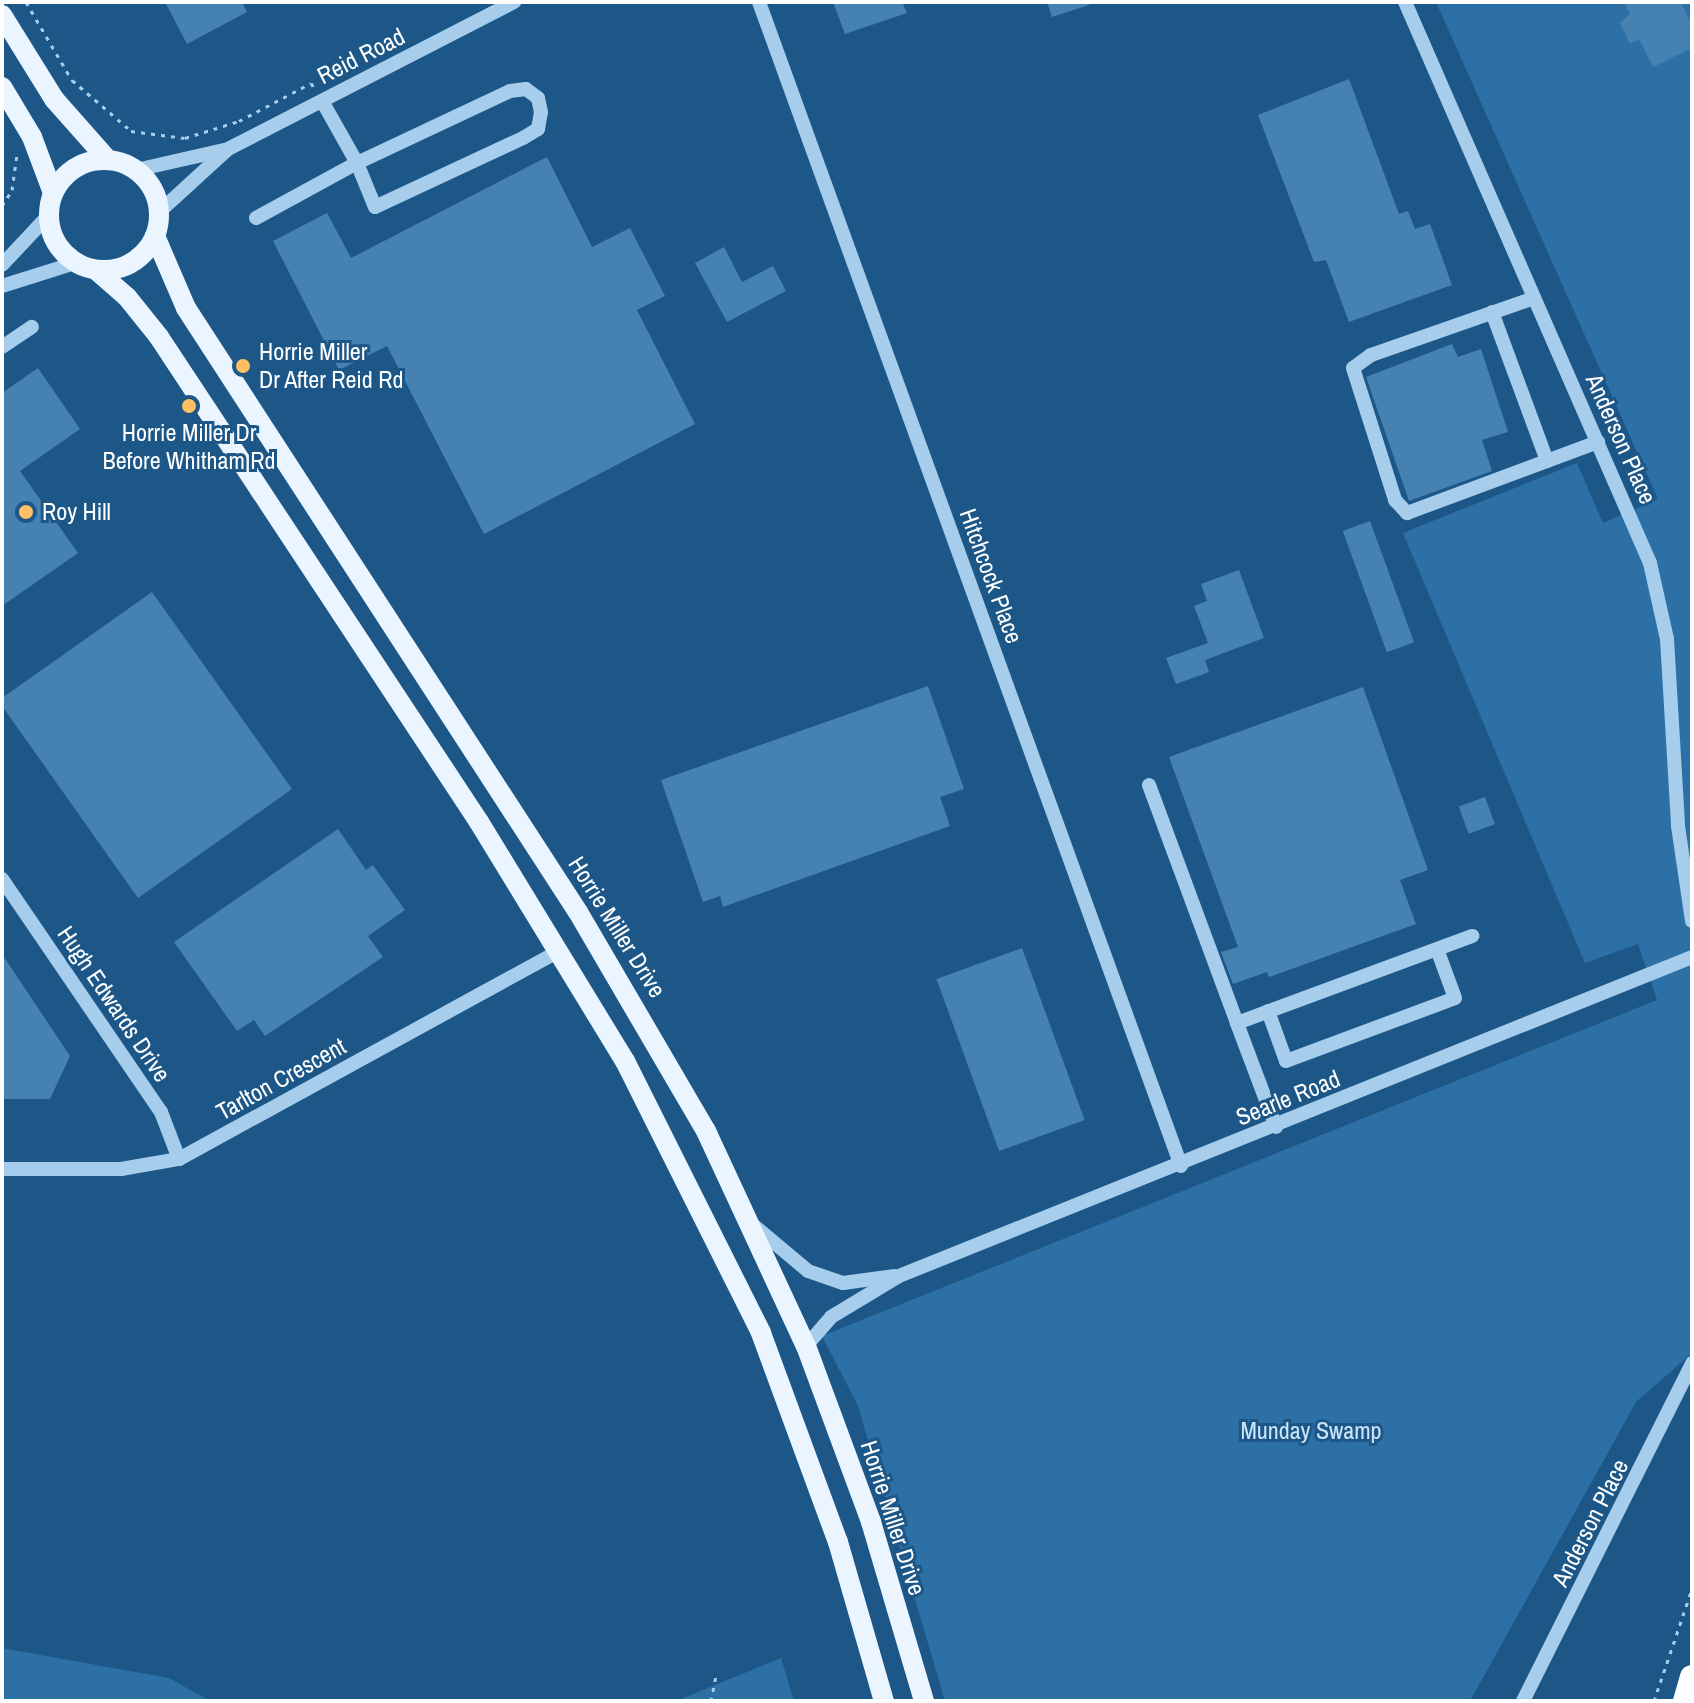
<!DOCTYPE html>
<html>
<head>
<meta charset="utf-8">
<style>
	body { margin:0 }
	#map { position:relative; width:1694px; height:1703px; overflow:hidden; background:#1c5788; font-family:"Archivo Narrow",sans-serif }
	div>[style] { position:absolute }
	.green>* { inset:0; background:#2d70a5 }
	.building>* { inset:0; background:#4581b1; transform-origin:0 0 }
	.path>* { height:3px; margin-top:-1.5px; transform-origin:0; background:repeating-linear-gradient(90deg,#a6cdec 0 4px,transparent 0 10px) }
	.minor>* { height:14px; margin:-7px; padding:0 7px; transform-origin:7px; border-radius:7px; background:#a6cdec }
	.major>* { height:20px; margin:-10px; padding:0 10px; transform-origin:10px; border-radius:10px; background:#ebf5ff }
	.major>.ring { margin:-10px; padding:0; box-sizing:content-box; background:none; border:20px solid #ebf5ff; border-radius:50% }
	.highway>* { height:24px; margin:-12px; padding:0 12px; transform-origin:12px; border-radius:12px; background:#fff }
	.dots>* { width:22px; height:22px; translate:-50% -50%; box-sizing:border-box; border:4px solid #1c5788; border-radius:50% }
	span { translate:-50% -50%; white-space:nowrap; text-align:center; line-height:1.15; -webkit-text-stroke:6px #1c5788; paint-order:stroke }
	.street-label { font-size:24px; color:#fff }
	.poi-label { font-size:24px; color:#fff }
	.left { translate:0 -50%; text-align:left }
	.park-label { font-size:24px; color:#cbe5f9 }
	.frame { position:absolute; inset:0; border:4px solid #fff; pointer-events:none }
</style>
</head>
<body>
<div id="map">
	<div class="green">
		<i style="clip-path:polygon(1436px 2px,1692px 2px,1692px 1353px,1636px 1402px,1470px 1701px,945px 1701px,858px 1406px,822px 1336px,1657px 1000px,1638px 944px,1585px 963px,1403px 533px,1577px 463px,1603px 523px,1658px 499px)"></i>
		<i style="clip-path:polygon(2px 1648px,169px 1678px,210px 1701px,2px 1701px)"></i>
		<i style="clip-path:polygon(781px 1658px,794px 1701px,676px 1701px)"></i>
	</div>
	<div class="building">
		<i style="clip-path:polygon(165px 2px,242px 2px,247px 12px,187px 44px)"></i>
		<i style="clip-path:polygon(833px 2px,902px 2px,907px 13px,845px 34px)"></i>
		<i style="clip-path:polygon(1047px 2px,1088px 2px,1089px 5px,1052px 17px)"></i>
		<i style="clip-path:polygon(1624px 2px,1681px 2px,1692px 25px,1692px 48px,1653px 67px,1639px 39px,1630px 44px,1620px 23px,1630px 14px)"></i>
		<i style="clip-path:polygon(1349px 79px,1399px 214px,1408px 211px,1415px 229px,1430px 224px,1452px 285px,1349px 322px,1326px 260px,1314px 262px,1258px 115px)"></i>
		<i style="clip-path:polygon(547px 157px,592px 247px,630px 228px,665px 296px,637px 310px,695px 424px,484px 534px,387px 346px,339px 370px,273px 241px,327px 213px,351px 258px)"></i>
		<i style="clip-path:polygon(724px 247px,742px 282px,773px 266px,786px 291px,727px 322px,695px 263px)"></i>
		<i style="clip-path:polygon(1452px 344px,1458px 357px,1481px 349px,1508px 432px,1482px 440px,1492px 471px,1409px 501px,1366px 377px)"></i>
		<i style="clip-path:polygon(38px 368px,80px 429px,20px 471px,78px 553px,2px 606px,2px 393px)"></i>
		<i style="left:1370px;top:521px;width:129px;height:29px;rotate:70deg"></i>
		<i style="clip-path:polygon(1239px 570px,1264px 638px,1205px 660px,1209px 672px,1176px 684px,1166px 658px,1208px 643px,1194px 606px,1207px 601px,1201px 584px)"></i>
		<i style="clip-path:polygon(152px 592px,292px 789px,138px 898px,2px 706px,2px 698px)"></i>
		<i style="clip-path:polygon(928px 686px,964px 789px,940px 797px,950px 826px,723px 907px,720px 896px,703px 902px,661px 780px)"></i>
		<i style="clip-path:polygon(1363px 687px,1428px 870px,1400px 880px,1416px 924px,1269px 977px,1267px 972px,1233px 984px,1221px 952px,1238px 947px,1169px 757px)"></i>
		<i style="left:1485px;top:797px;width:29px;height:28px;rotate:70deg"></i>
		<i style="clip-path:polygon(338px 829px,366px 870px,373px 865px,405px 910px,368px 936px,383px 957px,265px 1036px,254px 1020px,237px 1031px,174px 942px)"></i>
		<i style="left:1022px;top:948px;width:183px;height:91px;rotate:70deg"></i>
		<i style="clip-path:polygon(2px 954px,70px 1056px,50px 1099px,2px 1099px)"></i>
	</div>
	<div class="path">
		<i style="left:26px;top:2px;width:91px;rotate:59.5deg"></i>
		<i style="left:72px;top:80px;width:78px;rotate:40.8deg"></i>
		<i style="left:131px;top:131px;width:54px;rotate:7.4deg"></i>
		<i style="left:185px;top:138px;width:57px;rotate:-17.5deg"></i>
		<i style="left:239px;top:121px;width:81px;rotate:-27.8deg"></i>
		<i style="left:311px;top:83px;width:7px;rotate:56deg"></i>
		<i style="left:2px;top:206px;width:19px;rotate:-58deg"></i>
		<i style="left:12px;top:190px;width:35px;rotate:-82deg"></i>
		<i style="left:711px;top:1701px;width:26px;rotate:-79deg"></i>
		<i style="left:1654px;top:1701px;width:118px;rotate:-71.3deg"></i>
	</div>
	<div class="minor">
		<i style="left:759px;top:2px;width:1238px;rotate:70.07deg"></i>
		<i style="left:1405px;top:2px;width:612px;rotate:66.41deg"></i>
		<i style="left:1650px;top:563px;width:78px;rotate:77.4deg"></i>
		<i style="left:1667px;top:639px;width:187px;rotate:86.6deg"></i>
		<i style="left:1678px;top:826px;width:96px;rotate:81.6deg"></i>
		<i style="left:136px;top:170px;width:90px;rotate:-12.8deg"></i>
		<i style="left:159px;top:212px;width:93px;rotate:-42.4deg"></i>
		<i style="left:228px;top:149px;width:322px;rotate:-27.2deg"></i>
		<i style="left:256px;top:218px;width:115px;rotate:-28.6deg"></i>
		<i style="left:357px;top:163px;width:169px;rotate:-25.2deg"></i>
		<i style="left:510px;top:91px;width:16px;rotate:-7deg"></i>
		<i style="left:526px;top:89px;width:15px;rotate:37deg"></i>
		<i style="left:538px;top:98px;width:14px;rotate:78deg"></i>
		<i style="left:541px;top:112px;width:17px;rotate:100deg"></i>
		<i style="left:538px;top:129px;width:17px;rotate:149deg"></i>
		<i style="left:523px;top:138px;width:163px;rotate:155deg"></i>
		<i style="left:375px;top:207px;width:48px;rotate:-112.2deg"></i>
		<i style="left:357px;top:163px;width:71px;rotate:-119.4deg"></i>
		<i style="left:2px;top:265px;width:67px;rotate:-46.8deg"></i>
		<i style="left:2px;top:286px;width:77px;rotate:-17.5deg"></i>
		<i style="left:1534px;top:298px;width:173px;rotate:160.7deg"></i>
		<i style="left:1371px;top:355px;width:22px;rotate:144deg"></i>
		<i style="left:1353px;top:368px;width:139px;rotate:72.3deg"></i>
		<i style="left:1395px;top:500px;width:18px;rotate:47deg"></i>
		<i style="left:1407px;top:513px;width:204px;rotate:-20.4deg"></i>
		<i style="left:1492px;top:312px;width:159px;rotate:69.7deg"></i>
		<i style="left:2px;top:347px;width:36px;rotate:-34deg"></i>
		<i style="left:1149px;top:785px;width:254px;rotate:69.7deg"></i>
		<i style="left:2px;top:879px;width:282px;rotate:55.7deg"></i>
		<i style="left:161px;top:1112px;width:50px;rotate:69deg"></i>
		<i style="left:1268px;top:1011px;width:53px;rotate:70.2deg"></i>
		<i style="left:1286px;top:1061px;width:180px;rotate:-20.4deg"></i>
		<i style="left:1455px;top:998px;width:52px;rotate:-110.2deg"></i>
		<i style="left:1276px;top:1127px;width:111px;rotate:-110.6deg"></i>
		<i style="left:1237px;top:1023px;width:251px;rotate:-20.3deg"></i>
		<i style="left:2px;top:1169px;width:119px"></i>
		<i style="left:121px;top:1169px;width:59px;rotate:-9.8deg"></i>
		<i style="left:179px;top:1159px;width:433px;rotate:-28.7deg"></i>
		<i style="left:752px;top:1224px;width:73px;rotate:40deg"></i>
		<i style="left:808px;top:1271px;width:37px;rotate:19deg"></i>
		<i style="left:843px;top:1283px;width:51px;rotate:-7.8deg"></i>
		<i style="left:806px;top:1346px;width:38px;rotate:-49deg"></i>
		<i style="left:831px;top:1317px;width:79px;rotate:-31.1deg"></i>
		<i style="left:899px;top:1276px;width:855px;rotate:-21.91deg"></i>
		<i style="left:1523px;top:1701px;width:378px;rotate:-63.4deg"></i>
	</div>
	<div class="major">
		<i style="left:2px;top:15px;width:99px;rotate:58.2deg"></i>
		<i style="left:54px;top:99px;width:80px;rotate:48.5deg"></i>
		<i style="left:2px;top:87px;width:58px;rotate:59deg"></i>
		<i style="left:32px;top:137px;width:60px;rotate:69.4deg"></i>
		<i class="ring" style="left:49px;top:160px;width:90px;height:90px"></i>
		<i style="left:155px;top:236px;width:78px;rotate:66.7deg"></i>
		<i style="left:186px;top:308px;width:720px;rotate:57.02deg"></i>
		<i style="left:578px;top:912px;width:254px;rotate:59.7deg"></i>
		<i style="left:706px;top:1131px;width:237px;rotate:65.1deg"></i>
		<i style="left:806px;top:1346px;width:188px;rotate:69.7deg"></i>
		<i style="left:871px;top:1522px;width:187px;rotate:73.5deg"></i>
		<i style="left:96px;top:270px;width:41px;rotate:41.1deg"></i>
		<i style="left:127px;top:297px;width:51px;rotate:51.3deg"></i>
		<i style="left:159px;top:337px;width:581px;rotate:56.58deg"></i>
		<i style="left:479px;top:822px;width:280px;rotate:58.6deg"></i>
		<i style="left:625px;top:1061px;width:304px;rotate:63.4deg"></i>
		<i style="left:761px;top:1333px;width:223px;rotate:69.8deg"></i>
		<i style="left:838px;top:1542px;width:166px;rotate:73.9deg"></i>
	</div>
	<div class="highway">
		<i style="left:1685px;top:1701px;width:25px;rotate:-74deg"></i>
	</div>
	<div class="dots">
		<i style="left:243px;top:366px;background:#fcbf64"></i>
		<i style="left:189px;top:406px;background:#fcbf64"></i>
		<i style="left:26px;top:512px;background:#fcbf64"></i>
	</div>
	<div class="street-label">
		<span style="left:361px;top:56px;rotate:-27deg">Reid Road</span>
		<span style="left:1621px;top:439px;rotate:66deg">Anderson Place</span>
		<span style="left:991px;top:576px;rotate:70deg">Hitchcock Place</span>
		<span style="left:617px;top:927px;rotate:58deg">Horrie Miller Drive</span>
		<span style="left:114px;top:1004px;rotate:56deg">Hugh Edwards Drive</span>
		<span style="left:281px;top:1079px;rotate:-29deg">Tarlton Crescent</span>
		<span style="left:1288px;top:1098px;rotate:-22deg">Searle Road</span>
		<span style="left:893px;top:1518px;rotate:72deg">Horrie Miller Drive</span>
		<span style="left:1590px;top:1523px;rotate:-63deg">Anderson Place</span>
	</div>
	<div class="poi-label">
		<span class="left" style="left:259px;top:366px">Horrie Miller<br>Dr After Reid Rd</span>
		<span style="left:189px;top:447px">Horrie Miller Dr<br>Before Whitham Rd</span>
		<span class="left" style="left:42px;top:512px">Roy Hill</span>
	</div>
	<div class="park-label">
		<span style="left:1311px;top:1431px">Munday Swamp</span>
	</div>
	<div class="frame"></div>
</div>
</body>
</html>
